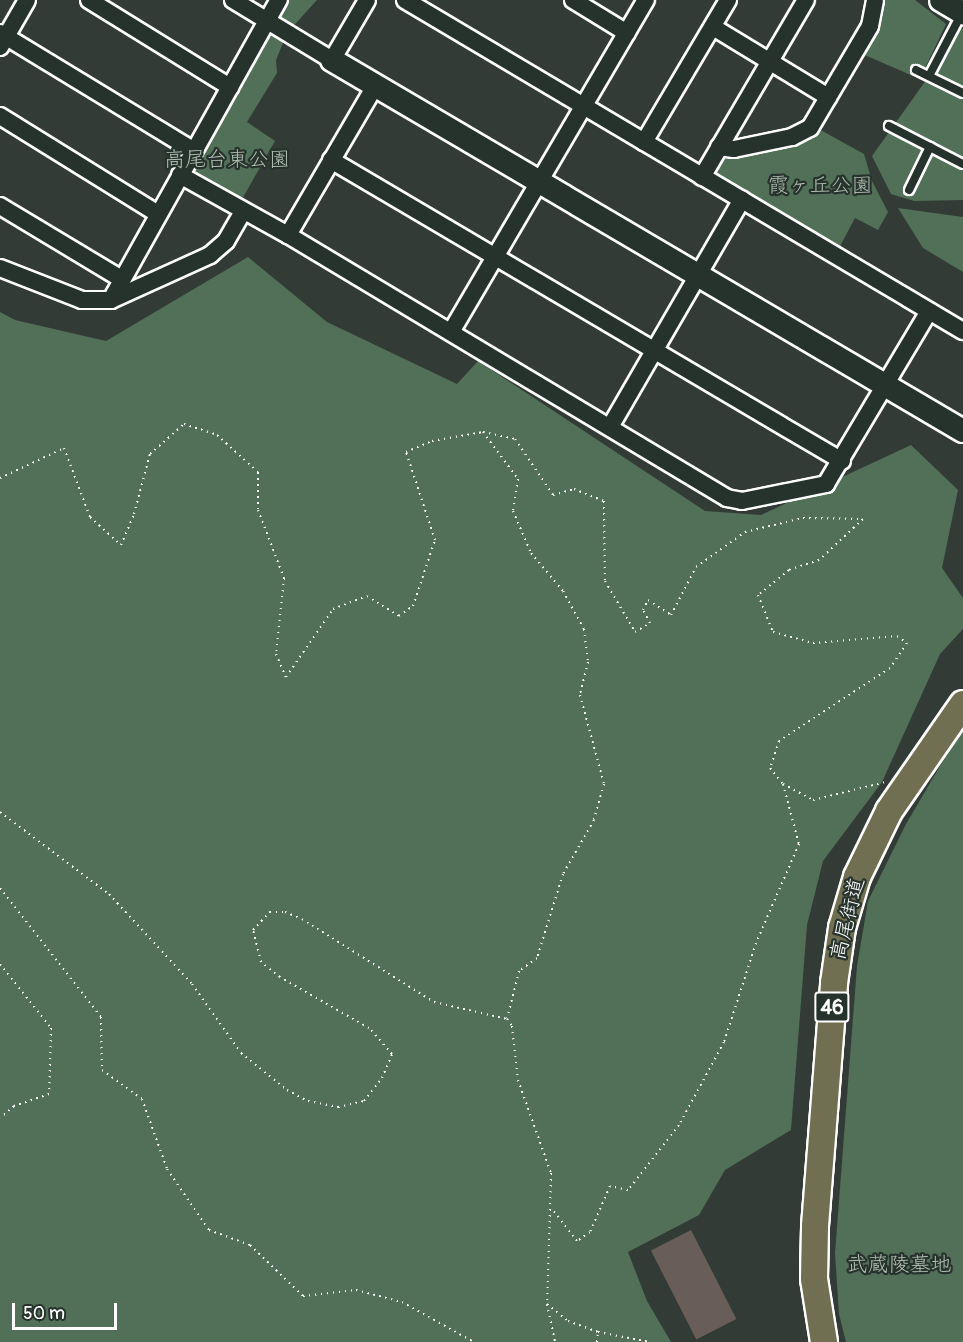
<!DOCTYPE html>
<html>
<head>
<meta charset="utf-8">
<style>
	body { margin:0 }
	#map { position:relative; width:963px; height:1342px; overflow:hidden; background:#333b36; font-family:Pangolin,"Klee One",sans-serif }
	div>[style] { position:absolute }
	.green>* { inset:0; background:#526f57 }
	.building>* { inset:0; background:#695d58; transform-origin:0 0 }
	.path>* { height:2px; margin-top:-1px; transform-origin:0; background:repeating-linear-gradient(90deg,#fff 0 1.5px,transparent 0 6px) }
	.roads { filter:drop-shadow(2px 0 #fff) drop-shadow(-2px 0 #fff) drop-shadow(0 2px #fff) drop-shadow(0 -2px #fff) }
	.lane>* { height:8px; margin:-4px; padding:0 4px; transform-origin:4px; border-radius:4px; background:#26332d }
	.street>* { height:16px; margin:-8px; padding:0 8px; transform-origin:8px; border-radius:8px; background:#26332d }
	.secondary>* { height:22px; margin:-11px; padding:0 11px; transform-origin:11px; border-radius:11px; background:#26332d }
	.primary>* { height:26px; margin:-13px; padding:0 13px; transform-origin:13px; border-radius:13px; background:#716f52 }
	span { translate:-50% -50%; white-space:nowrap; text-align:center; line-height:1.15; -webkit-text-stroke:4.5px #26332d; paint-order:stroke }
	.shield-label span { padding:2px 4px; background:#26332d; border:2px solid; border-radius:4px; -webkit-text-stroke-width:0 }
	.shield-label { font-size:20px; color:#fff; font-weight:700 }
	.park-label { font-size:21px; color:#b1beb3 }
	.street-label { font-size:21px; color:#fff }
	.scale { position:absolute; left:12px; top:1303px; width:105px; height:27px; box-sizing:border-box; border:3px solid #fff; border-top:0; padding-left:8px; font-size:18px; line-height:21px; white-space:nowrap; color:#fff; -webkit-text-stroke:4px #26332d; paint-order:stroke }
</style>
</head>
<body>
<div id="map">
	<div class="green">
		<i style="clip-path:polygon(279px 0,317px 0,287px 33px,276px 60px,277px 73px,247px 122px,275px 141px,237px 208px,180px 175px)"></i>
		<i style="clip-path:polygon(882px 0,915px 0,946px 24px,920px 79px,860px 53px)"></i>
		<i style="clip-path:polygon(955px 26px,963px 29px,963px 200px,914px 201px,891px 194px,872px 156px,929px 76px)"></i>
		<i style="clip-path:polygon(817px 128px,864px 154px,872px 181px,888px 212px,878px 230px,855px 218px,838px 250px,714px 178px,714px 168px,719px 159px,809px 141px)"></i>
		<i style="clip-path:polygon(898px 208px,963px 217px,963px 272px,923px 248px)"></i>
		<i style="clip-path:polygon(248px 257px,327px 322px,457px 384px,478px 361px,705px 511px,761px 515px,911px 445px,958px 490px,942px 568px,963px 598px,963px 629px,940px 654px,882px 782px,823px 861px,807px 925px,791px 1130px,725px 1170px,699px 1215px,628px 1252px,647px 1301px,671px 1342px,0 1342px,0 312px,15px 320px,106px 341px)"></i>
		<i style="clip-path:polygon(963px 727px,963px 1342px,846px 1342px,839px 1314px,835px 1253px,857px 966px,868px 901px,906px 824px)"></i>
	</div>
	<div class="building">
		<i style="left:691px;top:1230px;width:100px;height:45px;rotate:63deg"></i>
	</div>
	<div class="path">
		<i style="left:483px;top:432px;width:59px;rotate:53.3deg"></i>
		<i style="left:518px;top:479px;width:32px;rotate:99deg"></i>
		<i style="left:513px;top:511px;width:46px;rotate:66.8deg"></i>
		<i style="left:531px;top:553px;width:50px;rotate:49.9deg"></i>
		<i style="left:563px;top:591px;width:43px;rotate:61.1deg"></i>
		<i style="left:584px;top:629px;width:33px;rotate:83deg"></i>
		<i style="left:588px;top:662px;width:34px;rotate:104deg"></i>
		<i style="left:580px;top:695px;width:92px;rotate:74.9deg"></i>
		<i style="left:604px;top:784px;width:37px;rotate:106deg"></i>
		<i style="left:594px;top:820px;width:62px;rotate:119.9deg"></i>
		<i style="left:563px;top:874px;width:88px;rotate:107.2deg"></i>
		<i style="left:537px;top:958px;width:22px;rotate:144deg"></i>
		<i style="left:519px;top:971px;width:49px;rotate:104deg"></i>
		<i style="left:0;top:478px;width:71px;rotate:-25.1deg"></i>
		<i style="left:64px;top:448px;width:74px;rotate:69.4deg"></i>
		<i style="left:90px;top:517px;width:42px;rotate:42.1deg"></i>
		<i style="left:121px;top:545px;width:34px;rotate:-67deg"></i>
		<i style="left:134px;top:514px;width:62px;rotate:-75.1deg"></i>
		<i style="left:150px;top:454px;width:45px;rotate:-41.4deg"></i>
		<i style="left:184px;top:424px;width:35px;rotate:18deg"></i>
		<i style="left:217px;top:435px;width:55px;rotate:42.1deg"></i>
		<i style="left:258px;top:472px;width:38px;rotate:90deg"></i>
		<i style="left:258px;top:510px;width:73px;rotate:69.1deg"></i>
		<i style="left:284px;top:578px;width:76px;rotate:96deg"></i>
		<i style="left:276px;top:654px;width:25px;rotate:67deg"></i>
		<i style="left:286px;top:677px;width:83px;rotate:-55.3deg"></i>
		<i style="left:333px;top:609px;width:36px;rotate:-21deg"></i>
		<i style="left:367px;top:596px;width:38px;rotate:32deg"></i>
		<i style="left:399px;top:616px;width:17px;rotate:-36deg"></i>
		<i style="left:413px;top:606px;width:70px;rotate:-71.6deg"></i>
		<i style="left:435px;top:540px;width:93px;rotate:-108.2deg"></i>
		<i style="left:406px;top:452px;width:28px;rotate:-23deg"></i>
		<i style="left:432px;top:441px;width:52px;rotate:-10deg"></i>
		<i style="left:483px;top:432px;width:33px;rotate:12deg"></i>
		<i style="left:515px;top:439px;width:68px;rotate:55.8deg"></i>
		<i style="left:553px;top:495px;width:22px;rotate:-16deg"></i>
		<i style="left:574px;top:489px;width:32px;rotate:22deg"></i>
		<i style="left:604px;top:501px;width:80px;rotate:89.3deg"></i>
		<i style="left:605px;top:581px;width:59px;rotate:59.5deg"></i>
		<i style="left:635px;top:632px;width:17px;rotate:-31deg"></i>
		<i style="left:650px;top:623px;width:15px;rotate:-118deg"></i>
		<i style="left:643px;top:610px;width:11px;rotate:-63deg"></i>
		<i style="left:648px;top:600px;width:27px;rotate:33deg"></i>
		<i style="left:671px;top:615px;width:54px;rotate:-62.5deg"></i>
		<i style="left:696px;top:567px;width:60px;rotate:-35.5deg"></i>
		<i style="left:745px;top:532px;width:60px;rotate:-13.6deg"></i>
		<i style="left:803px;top:518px;width:60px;rotate:1deg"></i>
		<i style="left:863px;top:519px;width:60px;rotate:137deg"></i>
		<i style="left:819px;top:560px;width:32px;rotate:162deg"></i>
		<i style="left:789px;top:570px;width:40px;rotate:141deg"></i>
		<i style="left:758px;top:595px;width:40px;rotate:68deg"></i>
		<i style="left:773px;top:632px;width:41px;rotate:15.4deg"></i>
		<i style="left:813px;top:643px;width:84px;rotate:-4.8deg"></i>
		<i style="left:897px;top:636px;width:12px;rotate:35deg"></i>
		<i style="left:907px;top:643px;width:30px;rotate:124deg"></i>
		<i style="left:890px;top:668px;width:133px;rotate:146.7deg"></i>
		<i style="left:779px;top:741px;width:28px;rotate:108deg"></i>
		<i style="left:770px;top:768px;width:21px;rotate:51deg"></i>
		<i style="left:783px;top:784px;width:62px;rotate:75.1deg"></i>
		<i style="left:799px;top:844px;width:108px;rotate:113.5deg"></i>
		<i style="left:756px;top:943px;width:104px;rotate:107.9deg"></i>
		<i style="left:724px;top:1042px;width:94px;rotate:118.5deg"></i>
		<i style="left:679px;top:1125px;width:83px;rotate:128.1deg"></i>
		<i style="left:628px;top:1190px;width:18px;rotate:-167deg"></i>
		<i style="left:610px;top:1186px;width:50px;rotate:113.5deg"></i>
		<i style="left:590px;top:1232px;width:16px;rotate:145deg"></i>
		<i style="left:577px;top:1241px;width:41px;rotate:-128deg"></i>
		<i style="left:783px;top:784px;width:34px;rotate:28deg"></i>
		<i style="left:813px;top:800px;width:74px;rotate:-14deg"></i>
		<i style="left:0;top:812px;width:136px;rotate:37deg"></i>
		<i style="left:109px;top:894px;width:122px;rotate:47.3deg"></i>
		<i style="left:192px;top:984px;width:85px;rotate:54.6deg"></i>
		<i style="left:241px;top:1053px;width:59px;rotate:38.8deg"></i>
		<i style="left:287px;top:1090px;width:24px;rotate:28deg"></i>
		<i style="left:308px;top:1101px;width:31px;rotate:11deg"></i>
		<i style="left:338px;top:1107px;width:27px;rotate:-13deg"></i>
		<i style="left:364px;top:1101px;width:29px;rotate:-52deg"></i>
		<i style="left:382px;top:1078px;width:26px;rotate:-67deg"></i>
		<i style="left:392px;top:1054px;width:35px;rotate:-131deg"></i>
		<i style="left:369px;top:1028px;width:103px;rotate:-150.2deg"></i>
		<i style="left:280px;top:977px;width:24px;rotate:-142deg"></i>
		<i style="left:261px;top:962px;width:33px;rotate:-104deg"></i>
		<i style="left:253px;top:930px;width:25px;rotate:-47deg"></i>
		<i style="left:270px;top:912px;width:15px"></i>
		<i style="left:285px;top:912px;width:18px;rotate:22deg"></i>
		<i style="left:302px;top:919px;width:156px;rotate:32.2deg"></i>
		<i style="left:434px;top:1002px;width:75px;rotate:13.1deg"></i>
		<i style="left:507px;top:1019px;width:9px;rotate:54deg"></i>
		<i style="left:512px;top:1026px;width:54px;rotate:83.7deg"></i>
		<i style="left:518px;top:1080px;width:99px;rotate:70.5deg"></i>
		<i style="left:551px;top:1173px;width:131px;rotate:91.7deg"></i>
		<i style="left:547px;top:1304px;width:27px;rotate:39deg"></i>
		<i style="left:568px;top:1321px;width:32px;rotate:20deg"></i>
		<i style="left:598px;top:1332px;width:53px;rotate:10.9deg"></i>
		<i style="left:0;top:888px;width:164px;rotate:51.9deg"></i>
		<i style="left:101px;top:1017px;width:53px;rotate:88.9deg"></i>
		<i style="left:102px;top:1070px;width:49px;rotate:35.9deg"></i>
		<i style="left:142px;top:1099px;width:74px;rotate:70.3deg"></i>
		<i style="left:167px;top:1169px;width:74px;rotate:55.5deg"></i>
		<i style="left:209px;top:1230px;width:44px;rotate:20.1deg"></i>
		<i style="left:250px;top:1245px;width:74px;rotate:43.9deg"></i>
		<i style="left:303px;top:1296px;width:53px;rotate:-6.5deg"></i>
		<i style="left:356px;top:1290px;width:48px;rotate:14.6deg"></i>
		<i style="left:402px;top:1302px;width:82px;rotate:29.1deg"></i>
		<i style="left:0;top:964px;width:82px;rotate:51.4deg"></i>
		<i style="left:51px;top:1028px;width:66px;rotate:91.7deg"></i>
		<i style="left:49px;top:1094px;width:37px;rotate:161deg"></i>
		<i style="left:14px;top:1106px;width:18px;rotate:139deg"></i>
		<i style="left:547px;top:1304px;width:39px;rotate:78deg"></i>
		<i style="left:597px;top:1342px;width:9px;rotate:-84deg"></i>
	</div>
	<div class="roads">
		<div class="lane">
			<i style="left:916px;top:70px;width:52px;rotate:26.1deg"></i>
			<i style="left:929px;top:76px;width:71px;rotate:-62.4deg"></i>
			<i style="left:889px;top:126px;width:83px;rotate:27.2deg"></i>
			<i style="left:909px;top:190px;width:48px;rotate:-64deg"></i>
		</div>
		<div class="street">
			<i style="left:89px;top:0;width:166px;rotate:31.7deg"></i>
			<i style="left:233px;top:0;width:116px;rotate:31.2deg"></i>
			<i style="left:332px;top:60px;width:69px;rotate:-59.7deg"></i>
			<i style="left:405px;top:0;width:649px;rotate:30.68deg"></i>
			<i style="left:573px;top:0;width:63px;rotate:31.4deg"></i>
			<i style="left:713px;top:27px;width:135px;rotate:31.3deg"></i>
			<i style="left:0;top:33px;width:227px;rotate:31.3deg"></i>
			<i style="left:0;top:47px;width:54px;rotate:-60.1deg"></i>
			<i style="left:0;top:116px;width:186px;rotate:31.8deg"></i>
			<i style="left:644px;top:142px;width:165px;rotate:-59.4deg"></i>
			<i style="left:719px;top:147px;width:15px;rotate:8deg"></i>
			<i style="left:734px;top:149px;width:59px;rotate:-11.7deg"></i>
			<i style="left:792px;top:137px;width:20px;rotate:-27deg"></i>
			<i style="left:810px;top:128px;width:118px;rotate:-59.5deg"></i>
			<i style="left:870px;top:26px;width:26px;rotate:-79deg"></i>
			<i style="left:331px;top:160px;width:593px;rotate:30.5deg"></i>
			<i style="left:180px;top:175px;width:124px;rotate:29.1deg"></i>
			<i style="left:288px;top:235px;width:512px;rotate:30.93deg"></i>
			<i style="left:727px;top:498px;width:15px;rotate:11deg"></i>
			<i style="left:742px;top:501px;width:86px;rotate:-11.4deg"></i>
			<i style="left:826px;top:484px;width:201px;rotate:-59.2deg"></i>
			<i style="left:702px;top:177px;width:205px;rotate:-59.6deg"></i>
			<i style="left:0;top:206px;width:140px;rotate:31deg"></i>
			<i style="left:288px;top:235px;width:173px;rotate:-59.7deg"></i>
			<i style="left:0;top:268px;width:88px;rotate:21.3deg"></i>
			<i style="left:82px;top:300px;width:29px"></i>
			<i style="left:111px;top:300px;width:109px;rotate:-24.4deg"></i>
			<i style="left:210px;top:255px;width:21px;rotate:-41deg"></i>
			<i style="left:226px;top:241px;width:34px;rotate:-60deg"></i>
			<i style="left:111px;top:300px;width:344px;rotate:-60.8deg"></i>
			<i style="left:451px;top:332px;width:385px;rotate:-59.6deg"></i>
			<i style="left:610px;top:427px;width:263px;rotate:-59.9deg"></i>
		</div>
		<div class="secondary">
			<i style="left:941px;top:0;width:26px;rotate:31deg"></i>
			<i style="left:332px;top:60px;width:732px;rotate:30.45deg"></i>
		</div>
		<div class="primary">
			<i style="left:824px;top:1342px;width:64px;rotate:-99deg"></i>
			<i style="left:814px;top:1279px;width:53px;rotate:-88.9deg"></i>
			<i style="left:815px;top:1226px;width:244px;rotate:-85.5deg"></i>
			<i style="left:834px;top:983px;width:56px;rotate:-81.7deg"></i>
			<i style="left:842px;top:928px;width:53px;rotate:-73.6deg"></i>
			<i style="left:857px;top:877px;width:73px;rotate:-64.1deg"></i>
			<i style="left:889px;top:811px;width:130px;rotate:-55.3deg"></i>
		</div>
	</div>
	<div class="shield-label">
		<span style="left:832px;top:1007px">46</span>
	</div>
	<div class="park-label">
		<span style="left:227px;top:160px">高尾台東公園</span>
		<span style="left:820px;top:186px">霞ヶ丘公園</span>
		<span style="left:899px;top:1265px">武蔵陵墓地</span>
	</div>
	<div class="street-label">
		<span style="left:848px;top:919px;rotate:-76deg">高尾街道</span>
	</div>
	<div class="scale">50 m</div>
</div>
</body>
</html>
